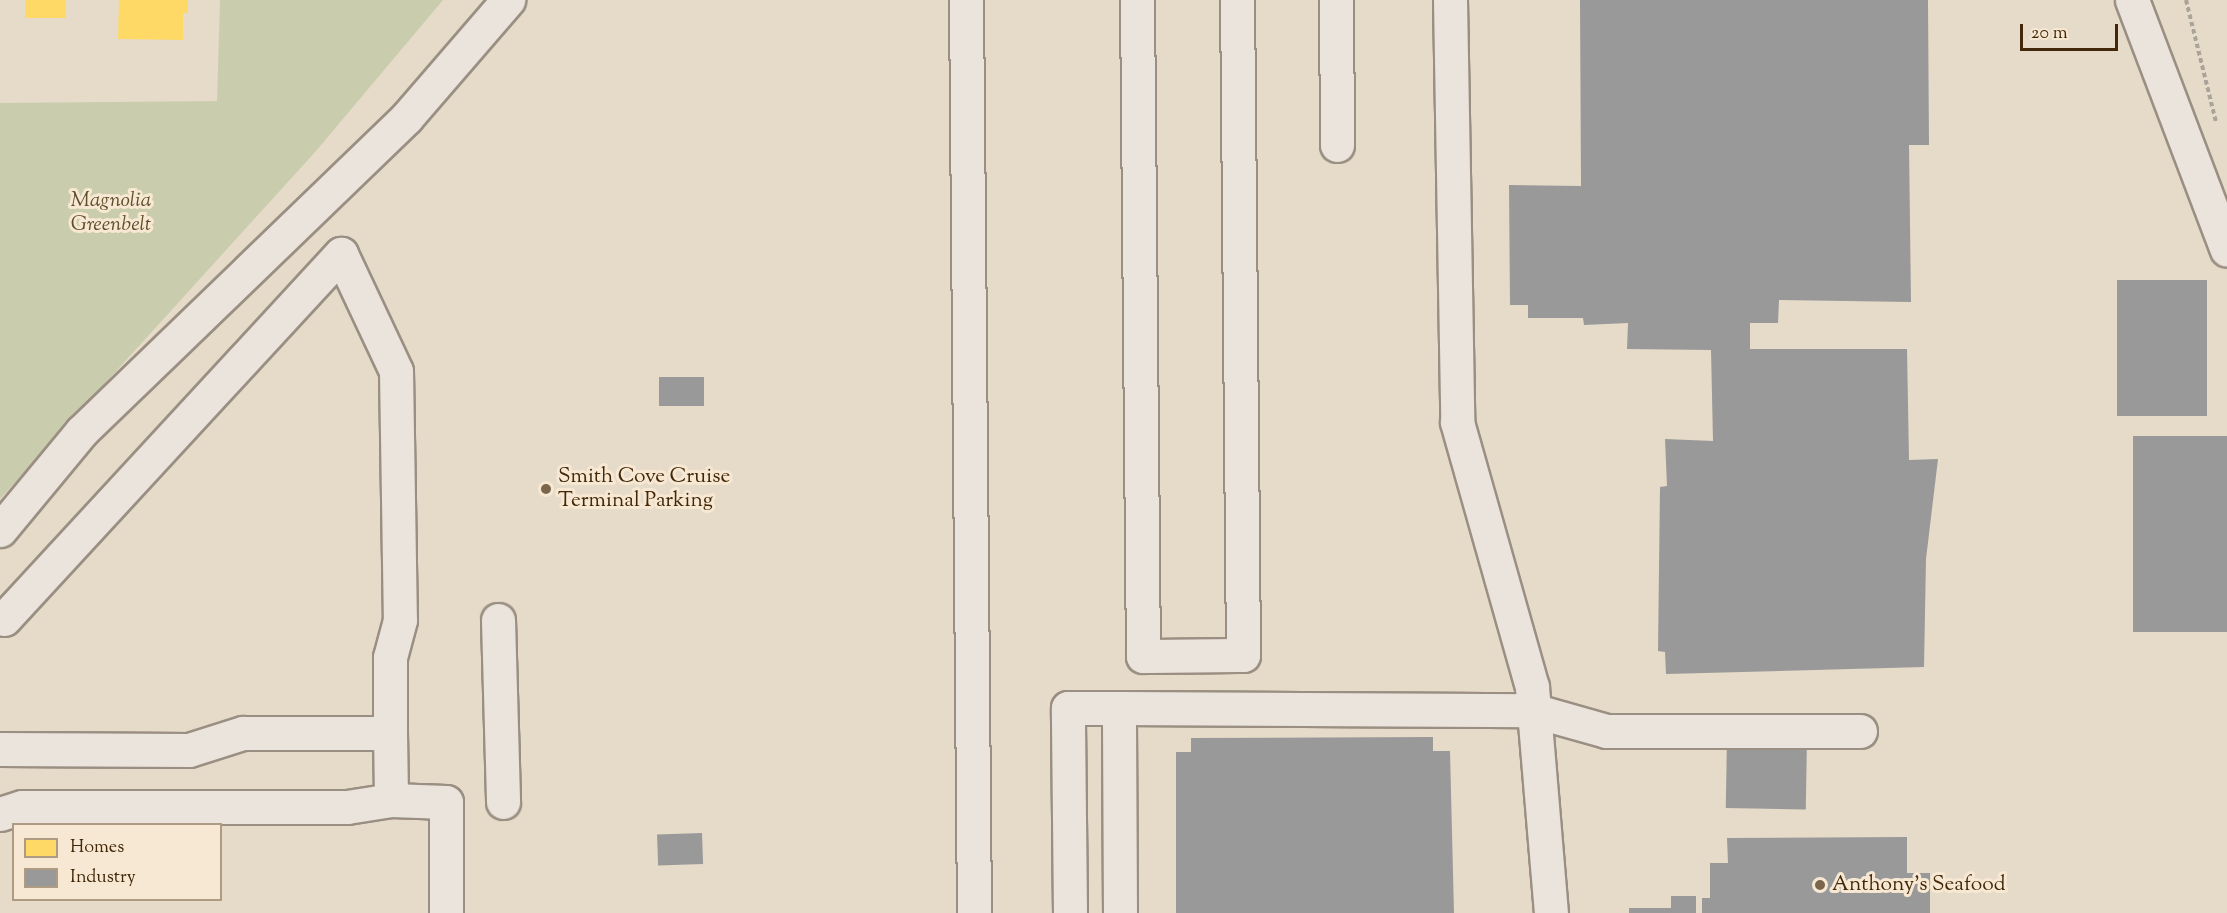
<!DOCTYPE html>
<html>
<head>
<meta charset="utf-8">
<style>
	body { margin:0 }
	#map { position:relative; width:2227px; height:913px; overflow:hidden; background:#e6dac9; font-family:"Sorts Mill Goudy",serif }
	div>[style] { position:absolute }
	.green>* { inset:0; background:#cacdad }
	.homes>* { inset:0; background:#ffd966; transform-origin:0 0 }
	.industry>* { inset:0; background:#999; transform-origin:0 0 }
	.path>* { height:4px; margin-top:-2px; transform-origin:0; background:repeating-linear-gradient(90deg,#aaa399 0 4.5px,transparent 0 7.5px) }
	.roads { filter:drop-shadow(2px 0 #9a8f82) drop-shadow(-2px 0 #9a8f82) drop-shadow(0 2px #9a8f82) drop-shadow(0 -2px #9a8f82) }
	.minor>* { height:33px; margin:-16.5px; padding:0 16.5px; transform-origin:16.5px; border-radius:16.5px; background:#eae4dc }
	.dots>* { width:16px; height:16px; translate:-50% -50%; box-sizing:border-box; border:3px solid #f7e8d3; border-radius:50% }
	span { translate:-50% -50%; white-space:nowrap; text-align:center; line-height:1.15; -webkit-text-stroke:6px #f7e8d3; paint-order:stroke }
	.park-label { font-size:21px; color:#5e4e2c; font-style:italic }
	.poi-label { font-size:21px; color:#422708 }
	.left { translate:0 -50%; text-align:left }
	.legend { position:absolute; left:12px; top:823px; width:210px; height:78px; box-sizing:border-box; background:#f7e8d3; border:2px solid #af9b82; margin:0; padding:8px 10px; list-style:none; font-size:18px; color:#422708 }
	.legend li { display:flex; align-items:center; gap:12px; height:30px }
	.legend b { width:30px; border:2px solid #af9b82 }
	.scale { position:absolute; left:2020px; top:24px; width:98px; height:27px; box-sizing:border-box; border:3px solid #422708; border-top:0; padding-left:8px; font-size:18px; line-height:21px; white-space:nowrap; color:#422708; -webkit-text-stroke:4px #f7e8d3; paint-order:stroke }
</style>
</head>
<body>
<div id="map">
	<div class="green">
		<i style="clip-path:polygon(220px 0,443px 0,316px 151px,0 499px,0 103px,217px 101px)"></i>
	</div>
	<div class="homes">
		<i style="left:25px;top:0;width:41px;height:18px"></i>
		<i style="clip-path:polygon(119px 0,188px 0,188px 13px,183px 13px,183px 40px,118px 39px)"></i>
	</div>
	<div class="industry">
		<i style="clip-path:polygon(1580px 0,1928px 0,1929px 145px,1909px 145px,1911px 302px,1779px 300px,1778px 323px,1750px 323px,1750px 349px,1907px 349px,1909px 460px,1938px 459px,1926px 559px,1924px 667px,1666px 674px,1665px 652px,1658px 651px,1660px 487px,1667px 486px,1665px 439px,1713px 441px,1711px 350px,1627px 349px,1628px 323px,1584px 325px,1583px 318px,1528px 318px,1528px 305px,1510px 305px,1509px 185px,1581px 186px)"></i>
		<i style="left:2207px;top:280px;width:136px;height:90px;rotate:90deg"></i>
		<i style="left:659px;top:377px;width:45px;height:29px"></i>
		<i style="left:2227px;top:436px;width:196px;height:94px;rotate:90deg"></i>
		<i style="clip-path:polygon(1433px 737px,1433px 751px,1450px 751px,1454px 913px,1176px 913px,1176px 752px,1191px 752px,1191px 738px)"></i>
		<i style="left:1727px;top:737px;width:80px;height:71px;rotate:1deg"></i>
		<i style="left:702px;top:833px;width:31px;height:45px;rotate:88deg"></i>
		<i style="clip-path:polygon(1907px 837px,1907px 873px,1930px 873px,1930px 913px,1702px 913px,1702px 898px,1710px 898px,1710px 863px,1728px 863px,1727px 838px)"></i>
		<i style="clip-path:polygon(1671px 896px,1696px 896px,1696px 913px,1629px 913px,1629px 908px,1671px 908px)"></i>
	</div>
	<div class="path">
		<i style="left:2186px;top:0;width:126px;rotate:76.2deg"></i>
	</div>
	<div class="roads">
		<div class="minor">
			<i style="left:966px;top:0;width:913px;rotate:89.5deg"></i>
			<i style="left:1137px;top:0;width:656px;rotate:89.48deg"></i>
			<i style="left:1143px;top:656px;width:100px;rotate:-0.6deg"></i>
			<i style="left:1243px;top:655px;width:655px;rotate:-90.52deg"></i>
			<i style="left:1336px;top:0;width:145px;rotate:89.6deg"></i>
			<i style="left:1450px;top:0;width:422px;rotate:89deg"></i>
			<i style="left:1457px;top:422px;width:275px;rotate:74.2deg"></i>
			<i style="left:1532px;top:687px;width:227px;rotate:85.2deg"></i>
			<i style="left:2132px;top:0;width:267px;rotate:69.2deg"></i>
			<i style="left:0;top:530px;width:127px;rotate:-50.4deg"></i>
			<i style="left:81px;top:432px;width:453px;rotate:-44deg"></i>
			<i style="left:407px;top:117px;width:155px;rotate:-49.2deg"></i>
			<i style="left:4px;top:619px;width:497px;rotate:-47.3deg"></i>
			<i style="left:341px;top:254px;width:129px;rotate:64.8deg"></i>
			<i style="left:396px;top:371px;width:249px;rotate:89.1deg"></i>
			<i style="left:400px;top:620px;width:38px;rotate:105deg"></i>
			<i style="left:390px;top:657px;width:76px;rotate:90deg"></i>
			<i style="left:498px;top:620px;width:182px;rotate:88.4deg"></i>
			<i style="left:0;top:749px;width:189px;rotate:0.3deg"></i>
			<i style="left:189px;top:750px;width:57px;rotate:-17.5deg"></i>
			<i style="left:243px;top:733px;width:147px"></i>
			<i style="left:390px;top:733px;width:67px;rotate:89.1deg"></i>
			<i style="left:0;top:814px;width:23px;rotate:-18deg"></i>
			<i style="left:22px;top:807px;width:325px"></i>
			<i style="left:347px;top:807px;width:45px;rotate:-9deg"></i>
			<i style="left:391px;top:800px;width:55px;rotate:2.1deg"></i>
			<i style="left:446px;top:802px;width:111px;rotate:90deg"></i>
			<i style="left:1070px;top:913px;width:205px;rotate:-90.6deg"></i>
			<i style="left:1068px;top:708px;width:51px"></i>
			<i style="left:1120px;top:913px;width:205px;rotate:-90.3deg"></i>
			<i style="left:1119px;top:708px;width:413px;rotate:0.3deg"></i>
			<i style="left:1532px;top:710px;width:77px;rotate:15.8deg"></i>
			<i style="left:1606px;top:731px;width:254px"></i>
		</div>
	</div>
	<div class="dots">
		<i style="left:546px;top:489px;background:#7b664c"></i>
		<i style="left:1820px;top:885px;background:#7b664c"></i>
	</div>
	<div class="park-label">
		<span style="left:111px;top:213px">Magnolia<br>Greenbelt</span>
	</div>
	<div class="poi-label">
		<span class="left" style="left:558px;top:489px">Smith Cove Cruise<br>Terminal Parking</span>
		<span class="left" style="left:1832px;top:885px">Anthony's Seafood</span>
	</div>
	<ul class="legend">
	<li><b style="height:16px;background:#ffd966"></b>Homes</li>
	<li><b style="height:16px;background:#999"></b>Industry</li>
	</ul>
	<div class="scale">20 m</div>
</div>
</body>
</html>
